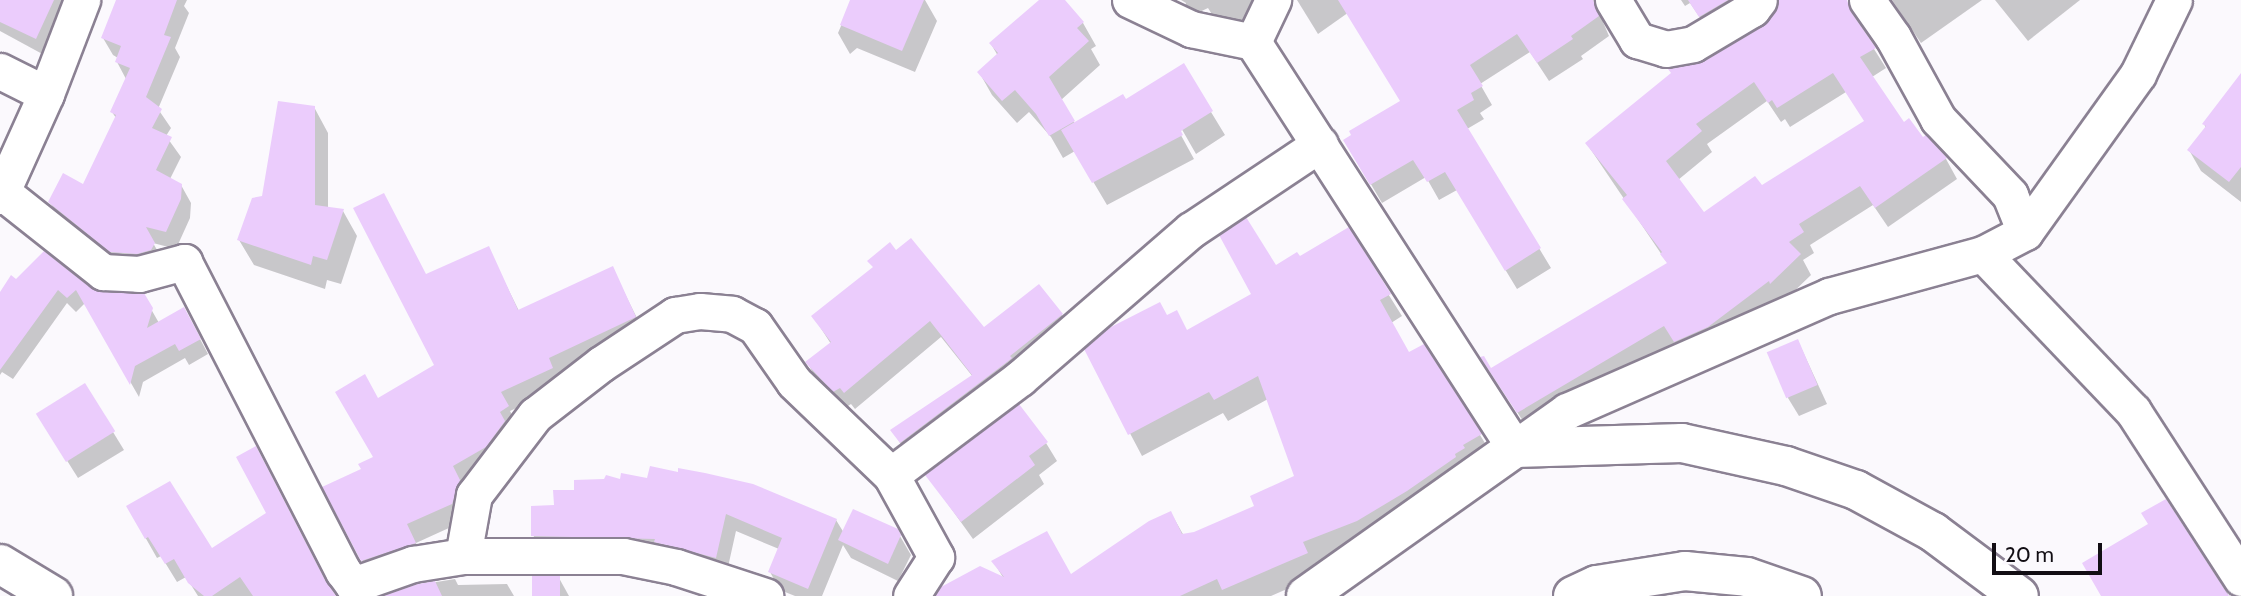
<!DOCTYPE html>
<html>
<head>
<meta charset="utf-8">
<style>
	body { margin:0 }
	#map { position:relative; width:2241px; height:596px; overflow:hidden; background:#fbf9fd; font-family:Cabin,sans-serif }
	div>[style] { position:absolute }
	.shadow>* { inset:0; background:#0003 }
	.building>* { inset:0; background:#ebccfc; transform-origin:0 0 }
	.roads { filter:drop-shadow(2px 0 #8b8193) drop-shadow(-2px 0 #8b8193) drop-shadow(0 2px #8b8193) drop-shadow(0 -2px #8b8193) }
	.minor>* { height:35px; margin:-17.5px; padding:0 17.5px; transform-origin:17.5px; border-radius:17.5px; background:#fff }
	.tertiary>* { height:38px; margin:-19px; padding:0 19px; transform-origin:19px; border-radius:19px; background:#fff }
	.trunk>* { height:38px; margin:-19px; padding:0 19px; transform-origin:19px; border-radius:19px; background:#fff }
	.motorway>* { height:38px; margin:-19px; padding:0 19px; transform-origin:19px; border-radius:19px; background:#fff }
	span { translate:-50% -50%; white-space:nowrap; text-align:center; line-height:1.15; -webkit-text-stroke:7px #fbf9fd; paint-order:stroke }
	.scale { position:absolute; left:1992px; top:543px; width:110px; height:32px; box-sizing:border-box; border:4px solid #120e14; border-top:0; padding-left:9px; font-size:21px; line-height:24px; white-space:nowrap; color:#120e14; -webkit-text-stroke:5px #fbf9fd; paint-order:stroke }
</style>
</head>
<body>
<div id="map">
	<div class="shadow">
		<i style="clip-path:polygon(0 0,73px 0,46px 56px,0 31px)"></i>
		<i style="clip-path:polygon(118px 0,187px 0,184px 6px,189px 13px,175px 48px,180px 57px,158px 109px,171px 128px,166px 136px,181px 157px,170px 179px,181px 185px,191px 203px,190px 218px,176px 249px,153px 243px,164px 262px,122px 270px,60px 220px,50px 202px,84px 186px,116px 118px,112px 112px,126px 79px,117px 62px,118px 58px,113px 55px,103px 38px)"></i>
		<i style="clip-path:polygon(852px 0,925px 0,937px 21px,915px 72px,857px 48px,850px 54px,838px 33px)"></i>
		<i style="clip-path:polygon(1041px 0,1050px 0,1083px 23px,1096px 46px,1091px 49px,1100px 65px,1061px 100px,1075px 124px,1125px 102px,1183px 66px,1225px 135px,1196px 154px,1180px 126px,1177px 128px,1194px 159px,1107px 205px,1075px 151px,1063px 158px,1051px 137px,1029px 112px,1017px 123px,992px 95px,979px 72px,998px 56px,991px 44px)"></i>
		<i style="clip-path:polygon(1169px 0,1185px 6px,1186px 3px,1181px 0,1275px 0,1259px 21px,1221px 29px,1208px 8px,1189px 17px)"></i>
		<i style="clip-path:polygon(1297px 0,1356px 0,1359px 5px,1318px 34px)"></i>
		<i style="clip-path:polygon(1451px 0,1601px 0,1603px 22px,1609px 36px,1581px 56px,1583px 59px,1549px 81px,1530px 52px,1480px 84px,1492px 105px,1480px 113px,1484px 119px,1467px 129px,1551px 268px,1517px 289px,1457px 190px,1439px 200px,1426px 177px,1382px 203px,1345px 140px,1402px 102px)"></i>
		<i style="clip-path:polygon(1681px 0,1748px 0,1711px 34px,1690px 3px,1685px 6px)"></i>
		<i style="clip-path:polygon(evenodd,1822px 0,1843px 0,1886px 68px,1872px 77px,1903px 124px,1922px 140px,1925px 138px,1946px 159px,1957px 179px,1888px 227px,1873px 205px,1810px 245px,1814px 253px,1803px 260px,1811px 275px,1783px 302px,1530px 432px,1490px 370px,1668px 264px,1587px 144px,1704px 63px,1822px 0,1846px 92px,1866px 122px,1761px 187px,1704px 214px,1678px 180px,1712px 152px,1707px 144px,1767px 101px,1781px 122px,1785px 119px,1790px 127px,1846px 92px)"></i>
		<i style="clip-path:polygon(1892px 0,1982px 0,1921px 43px)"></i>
		<i style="clip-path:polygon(1995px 0,2080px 0,2028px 41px)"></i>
		<i style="clip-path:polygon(2241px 76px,2241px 202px,2201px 171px,2189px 150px,2206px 128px,2204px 124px)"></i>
		<i style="clip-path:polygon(314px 107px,328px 133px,328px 209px,343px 211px,357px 236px,341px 284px,327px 280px,325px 289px,254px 265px,239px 240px)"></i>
		<i style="clip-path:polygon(1348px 230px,1402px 316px,1391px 323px,1409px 354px,1480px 435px,1493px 456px,1369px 543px,1314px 564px,1319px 575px,1271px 596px,970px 596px,1004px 579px,993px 561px,1071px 577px,1171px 513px,1184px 536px,1194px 534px,1256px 507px,1296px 477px,1268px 399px,1228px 421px,1223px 413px,1142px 456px,1086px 350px,1166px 317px,1187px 332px,1254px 295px,1275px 267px,1299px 258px)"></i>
		<i style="clip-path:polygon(488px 248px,519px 311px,612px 268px,646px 336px,562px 387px,510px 411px,518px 426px,462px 522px,416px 543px,425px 562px,373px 579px,362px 560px,375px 458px,378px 400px,437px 366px,426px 276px)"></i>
		<i style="clip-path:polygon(870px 261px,983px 330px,1062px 315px,1072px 332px,903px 448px,893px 431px,973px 377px,941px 337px,855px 409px,851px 404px,845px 408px,817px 380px,807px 362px,831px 344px,813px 316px,874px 268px)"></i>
		<i style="clip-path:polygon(17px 281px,102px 294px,143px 295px,159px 323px,192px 324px,208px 354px,189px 365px,185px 358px,143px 382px,139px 397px,85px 303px,76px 312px,67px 303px,13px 379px,2px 372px,0 375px,0 295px)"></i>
		<i style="clip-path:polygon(1798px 341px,1827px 404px,1799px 416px,1788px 398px)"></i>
		<i style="clip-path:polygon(49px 432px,113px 432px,124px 450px,78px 478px)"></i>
		<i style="clip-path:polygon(1046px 443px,1057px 461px,1039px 475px,1044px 484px,973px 539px,927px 475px)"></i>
		<i style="clip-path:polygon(555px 492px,836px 520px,844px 533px,897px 531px,911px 555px,898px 581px,851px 558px,843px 545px,822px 596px,795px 596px,780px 590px,770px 572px,779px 549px,736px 531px,726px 576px,543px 553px,533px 535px,556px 507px)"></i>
		<i style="clip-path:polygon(128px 507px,211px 550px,268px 513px,332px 596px,198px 596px,186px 577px,177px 582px,161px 556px,157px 558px)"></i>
		<i style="clip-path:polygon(559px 578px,569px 596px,534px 596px)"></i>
		<i style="clip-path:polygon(455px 579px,458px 585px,507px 584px,514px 596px,388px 596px,418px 585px)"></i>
	</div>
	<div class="building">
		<i style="clip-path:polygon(0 0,54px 0,36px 39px,0 22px)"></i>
		<i style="clip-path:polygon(116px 0,177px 0,164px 35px,171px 37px,146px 97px,162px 109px,152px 128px,172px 137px,156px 170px,182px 184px,181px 199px,166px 232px,146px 227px,155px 243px,151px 250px,137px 254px,110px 252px,48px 202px,63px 173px,83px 184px,116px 115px,110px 112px,130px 68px,115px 62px,121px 46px,101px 38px)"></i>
		<i style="clip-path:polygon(850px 0,924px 0,902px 51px,840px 25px)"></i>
		<i style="clip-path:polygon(1039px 0,1065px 0,1084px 22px,1077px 28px,1089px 41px,1049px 77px,1075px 121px,1049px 136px,1036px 114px,1015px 90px,1002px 101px,977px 72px,998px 53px,989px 43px)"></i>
		<i style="clip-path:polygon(1338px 0,1593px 0,1599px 16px,1571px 36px,1573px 39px,1537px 63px,1517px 34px,1470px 65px,1483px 86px,1471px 93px,1474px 100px,1457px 110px,1541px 248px,1505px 271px,1445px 172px,1427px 182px,1413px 160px,1370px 185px,1343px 140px,1351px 135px,1349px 131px,1400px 101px)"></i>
		<i style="clip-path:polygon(1688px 0,1728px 0,1699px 17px)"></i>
		<i style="clip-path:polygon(evenodd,1779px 0,1847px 0,1851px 12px,1876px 48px,1860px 57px,1904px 122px,1909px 118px,1923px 137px,1926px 135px,1947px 158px,1875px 208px,1860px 186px,1799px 224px,1804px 232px,1789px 242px,1801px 254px,1770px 284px,1769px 281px,1708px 327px,1674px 342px,1664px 326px,1517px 413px,1480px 357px,1484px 356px,1491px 368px,1667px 263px,1660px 254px,1662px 252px,1622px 199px,1627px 195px,1585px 143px,1671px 73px,1668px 69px,1703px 62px,1763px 26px,1775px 12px,1779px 0,1833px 73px,1864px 121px,1762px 185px,1755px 176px,1704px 212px,1666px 161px,1702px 131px,1696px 124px,1754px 82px,1768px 103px,1772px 100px,1777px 108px,1833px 73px)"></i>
		<i style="clip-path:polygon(1184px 63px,1213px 111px,1181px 131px,1183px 135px,1092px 183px,1061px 130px,1123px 94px,1126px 99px)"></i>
		<i style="clip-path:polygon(2241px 73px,2241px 167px,2229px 182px,2187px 150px,2206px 126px,2202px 124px)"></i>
		<i style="clip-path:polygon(278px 101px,315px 106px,315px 205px,344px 209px,327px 260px,313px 256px,311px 265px,237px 240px,252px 198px,262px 196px)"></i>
		<i style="clip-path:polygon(384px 193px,426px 274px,489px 246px,518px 310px,613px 266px,636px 317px,549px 358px,553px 368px,501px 392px,509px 406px,500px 412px,505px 421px,486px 447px,453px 466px,460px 480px,452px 504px,407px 524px,416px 543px,361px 561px,322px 487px,361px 469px,358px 464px,373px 457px,335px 392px,365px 374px,378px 398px,434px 365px,353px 208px)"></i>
		<i style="clip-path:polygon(1246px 217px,1276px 265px,1297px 252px,1300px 256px,1349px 227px,1391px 294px,1380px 300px,1409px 352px,1424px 344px,1482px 434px,1463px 445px,1465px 448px,1455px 454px,1456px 457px,1407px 491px,1357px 521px,1303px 542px,1308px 553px,1222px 590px,1217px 579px,1180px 596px,935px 596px,941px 587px,980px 566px,1004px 577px,991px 561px,1047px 531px,1071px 574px,1149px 521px,1171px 511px,1182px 534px,1194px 532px,1254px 506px,1250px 496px,1294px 476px,1258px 376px,1214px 400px,1209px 392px,1128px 435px,1084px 349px,1107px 329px,1160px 302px,1167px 315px,1177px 310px,1187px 330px,1251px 294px,1219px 235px)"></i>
		<i style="clip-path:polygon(911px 238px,984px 327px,1039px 284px,1063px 314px,1010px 356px,1012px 358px,1007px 362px,900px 443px,890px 430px,972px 375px,930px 321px,844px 393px,840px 388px,833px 392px,805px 362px,831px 342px,811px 316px,873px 267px,867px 261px,890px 242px,896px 250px)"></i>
		<i style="clip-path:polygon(44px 251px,91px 288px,102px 292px,144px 293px,153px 308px,147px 328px,184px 307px,201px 339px,179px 351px,175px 344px,135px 366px,130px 385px,76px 290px,67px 298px,58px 290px,0 370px,0 292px,11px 275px,16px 279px)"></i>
		<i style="left:1798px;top:339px;width:50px;height:34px;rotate:67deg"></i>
		<i style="left:85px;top:383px;width:57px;height:58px;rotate:58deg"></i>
		<i style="clip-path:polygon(1019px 404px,1048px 442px,1029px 456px,1035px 465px,961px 522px,925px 475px)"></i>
		<i style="clip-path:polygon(256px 446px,325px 580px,336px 596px,253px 596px,240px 577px,212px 596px,204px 596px,188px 583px,174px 559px,165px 564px,148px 537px,145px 539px,126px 506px,170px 481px,212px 548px,266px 513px,236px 457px)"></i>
		<i style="clip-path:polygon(650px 466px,678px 472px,678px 468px,705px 473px,753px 484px,837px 519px,808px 589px,768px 572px,782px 538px,726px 514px,716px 558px,654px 542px,655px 539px,531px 536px,531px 506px,554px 505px,553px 490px,574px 490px,574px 480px,604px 479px,606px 475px,620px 479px,621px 473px,647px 478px)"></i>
		<i style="clip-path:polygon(2166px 499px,2229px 596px,2101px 596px,2082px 563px,2148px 524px,2141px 513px)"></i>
		<i style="clip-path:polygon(853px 509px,898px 529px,901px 535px,888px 564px,838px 540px)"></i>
		<i style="left:532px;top:576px;width:28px;height:20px"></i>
		<i style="clip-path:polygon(435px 581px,442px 596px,382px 596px,418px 584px)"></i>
	</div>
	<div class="roads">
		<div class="minor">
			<i style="left:1130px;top:0;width:68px;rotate:25.4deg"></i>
			<i style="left:1191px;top:29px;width:63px;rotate:11.8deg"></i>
			<i style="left:1253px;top:42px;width:483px;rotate:57.2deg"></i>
			<i style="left:1515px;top:448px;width:64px;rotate:-35.4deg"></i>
			<i style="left:1567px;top:411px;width:286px;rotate:-23.7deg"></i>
			<i style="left:1829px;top:296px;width:160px;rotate:-15.3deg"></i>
			<i style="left:1983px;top:254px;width:47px;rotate:-27.6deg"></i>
			<i style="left:2025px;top:232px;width:194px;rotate:-54.4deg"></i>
			<i style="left:2138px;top:74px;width:82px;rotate:-64.1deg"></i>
			<i style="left:1613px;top:0;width:47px;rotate:59deg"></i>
			<i style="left:1637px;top:40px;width:30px;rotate:17deg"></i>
			<i style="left:1666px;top:49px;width:27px;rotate:-10deg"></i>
			<i style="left:1693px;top:44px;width:69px;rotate:-30.7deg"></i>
			<i style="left:1752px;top:9px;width:11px;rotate:-52deg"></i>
			<i style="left:1867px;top:0;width:45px;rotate:54.9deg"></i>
			<i style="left:1893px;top:37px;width:94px;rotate:61.2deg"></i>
			<i style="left:1938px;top:119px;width:105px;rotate:46.5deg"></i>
			<i style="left:2010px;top:195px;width:40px;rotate:68deg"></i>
			<i style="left:1253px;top:42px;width:47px;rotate:-64.5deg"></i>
			<i style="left:0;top:71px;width:51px;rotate:26.6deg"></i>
			<i style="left:2px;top:192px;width:129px;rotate:38.4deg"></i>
			<i style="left:103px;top:272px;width:36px;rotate:3deg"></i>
			<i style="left:139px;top:274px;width:47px;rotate:-14.9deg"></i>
			<i style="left:184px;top:262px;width:348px;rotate:62.8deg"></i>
			<i style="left:343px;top:571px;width:17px;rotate:54deg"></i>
			<i style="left:353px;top:585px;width:64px;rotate:-19.3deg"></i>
			<i style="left:413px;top:564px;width:51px;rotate:-9.1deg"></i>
			<i style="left:463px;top:556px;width:160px"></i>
			<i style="left:623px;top:556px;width:54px;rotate:11.7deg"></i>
			<i style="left:676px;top:567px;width:94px;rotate:18deg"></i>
			<i style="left:0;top:196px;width:112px;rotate:-65.7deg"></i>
			<i style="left:46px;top:94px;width:101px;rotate:-69deg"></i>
			<i style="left:1983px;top:254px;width:217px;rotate:46.3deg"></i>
			<i style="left:2133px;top:411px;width:199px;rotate:57.1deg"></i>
			<i style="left:891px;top:475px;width:161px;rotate:-36.9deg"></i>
			<i style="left:1020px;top:378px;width:226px;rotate:-40.9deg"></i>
			<i style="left:1191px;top:230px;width:155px;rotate:-33.7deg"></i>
			<i style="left:463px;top:556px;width:62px;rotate:-79.8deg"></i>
			<i style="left:474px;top:495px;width:101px;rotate:-52.7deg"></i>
			<i style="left:535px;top:415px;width:83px;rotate:-37.7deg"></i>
			<i style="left:601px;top:364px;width:89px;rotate:-33.5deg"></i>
			<i style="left:675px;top:315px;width:25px;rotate:-9deg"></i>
			<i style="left:700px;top:311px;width:32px;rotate:5deg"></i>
			<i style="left:732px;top:314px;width:26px;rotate:28deg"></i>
			<i style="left:755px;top:326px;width:68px;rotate:55.1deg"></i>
			<i style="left:794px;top:382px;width:134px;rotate:43.8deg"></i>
			<i style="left:891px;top:475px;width:94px;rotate:61.2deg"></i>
			<i style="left:936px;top:557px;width:46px;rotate:122.7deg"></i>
		</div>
		<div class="tertiary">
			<i style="left:1306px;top:596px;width:256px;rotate:-35.3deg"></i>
			<i style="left:1515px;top:448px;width:167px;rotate:-1.7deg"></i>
			<i style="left:1682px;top:443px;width:107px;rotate:12.5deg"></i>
			<i style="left:1786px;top:466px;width:74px;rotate:18.9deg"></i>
			<i style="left:1856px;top:490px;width:88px;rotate:28.6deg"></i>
			<i style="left:1933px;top:532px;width:107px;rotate:36.7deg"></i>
		</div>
		<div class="trunk">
			<i style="left:0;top:564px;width:62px;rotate:31.1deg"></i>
		</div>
		<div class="motorway">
			<i style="left:1573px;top:596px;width:26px;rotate:-25deg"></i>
			<i style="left:1597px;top:585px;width:89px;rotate:-9deg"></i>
			<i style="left:1685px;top:571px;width:62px;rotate:5.5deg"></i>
			<i style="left:1747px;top:577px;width:58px;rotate:19.1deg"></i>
		</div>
	</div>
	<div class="scale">20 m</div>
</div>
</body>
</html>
